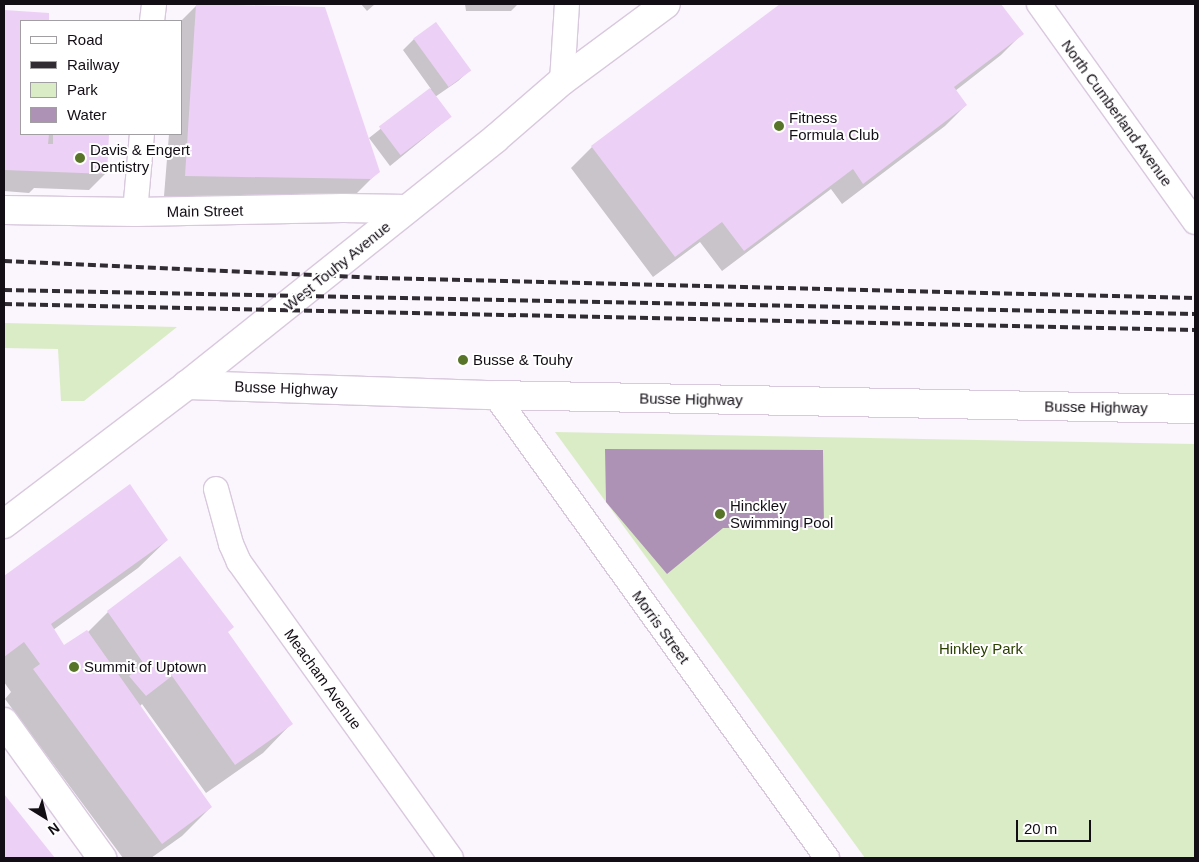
<!DOCTYPE html>
<html>
<head>
<meta charset="utf-8">
<style>
	body { margin:0 }
	#map { position:relative; width:1199px; height:862px; overflow:hidden; background:#fbf5fd; font-family:Arial,sans-serif }
	div>[style] { position:absolute }
	.green>* { inset:0; background:#daecc5 }
	.water>* { inset:0; background:#ad92b5 }
	.shadow>* { inset:0; background:#0003 }
	.building>* { inset:0; background:#ecd0f5; transform-origin:0 0 }
	.roads { filter:drop-shadow(1px 0 #d8c9dd) drop-shadow(-1px 0 #d8c9dd) drop-shadow(0 1px #d8c9dd) drop-shadow(0 -1px #d8c9dd) }
	.minor>* { height:24px; margin:-12px; padding:0 12px; transform-origin:12px; border-radius:12px; background:#fff }
	.tertiary>* { height:28px; margin:-14px; padding:0 14px; transform-origin:14px; border-radius:14px; background:#fff }
	.secondary>* { height:28px; margin:-14px; padding:0 14px; transform-origin:14px; border-radius:14px; background:#fff }
	.rail>* { height:4px; margin-top:-2px; transform-origin:0; background:repeating-linear-gradient(90deg,#312c33 0 8px,transparent 0 12px) }
	.dots>* { width:14px; height:14px; translate:-50% -50%; box-sizing:border-box; border:2px solid #fff; border-radius:50% }
	span { translate:-50% -50%; white-space:nowrap; text-align:center; line-height:1.15; -webkit-text-stroke:4px #fff; paint-order:stroke }
	.street-label { font-size:15px; color:#130e15 }
	.poi-label { font-size:15px; color:#130e15 }
	.left { translate:0 -50%; text-align:left }
	.park-label { font-size:15px; color:#2b4100 }
	.frame { position:absolute; inset:0; border:5px solid #130e15; pointer-events:none }
	.legend { position:absolute; left:20px; top:20px; width:162px; height:115px; box-sizing:border-box; background:#fff; border:1px solid #a19fa1; margin:0; padding:6px 9px; list-style:none; font-size:15px; color:#130e15 }
	.legend li { display:flex; align-items:center; gap:10px; height:25px }
	.legend b { width:25px; border:1px solid #a19fa1 }
	.north { position:absolute; left:20px; top:792px; width:50px; height:50px; -webkit-text-stroke:4px #fff; paint-order:stroke; rotate:144deg; font-size:14px; font-weight:700; line-height:20px; text-align:center; color:#130e15 }
	.north::after { content:''; display:block; margin:auto; width:18px; height:22px; background:#130e15; clip-path:polygon(50% 0,100% 100%,50% 72%,0 100%) }
	.scale { position:absolute; left:1016px; top:820px; width:75px; height:22px; box-sizing:border-box; border:2px solid #130e15; border-top:0; padding-left:6px; font-size:15px; line-height:18px; white-space:nowrap; color:#130e15; -webkit-text-stroke:4px #fff; paint-order:stroke }
</style>
</head>
<body>
<div id="map">
	<div class="green">
		<i style="clip-path:polygon(4px 323px,177px 327px,84px 401px,61px 401px,58px 349px,4px 348px)"></i>
		<i style="clip-path:polygon(555px 432px,1195px 444px,1195px 858px,865px 858px)"></i>
	</div>
	<div class="water">
		<i style="clip-path:polygon(605px 449px,823px 450px,824px 527px,723px 528px,667px 574px,606px 502px)"></i>
	</div>
	<div class="shadow">
		<i style="clip-path:polygon(361px 4px,375px 4px,367px 11px)"></i>
		<i style="clip-path:polygon(465px 4px,518px 4px,511px 11px,466px 11px)"></i>
		<i style="clip-path:polygon(782px 4px,999px 4px,1022px 34px,1001px 55px,955px 91px,966px 105px,945px 126px,842px 204px,831px 189px,722px 271px,700px 242px,653px 277px,571px 168px,592px 147px)"></i>
		<i style="clip-path:polygon(197px 5px,378px 172px,357px 193px,349px 199px,164px 196px,169px 134px,181px 134px,181px 21px)"></i>
		<i style="clip-path:polygon(4px 11px,48px 14px,47px 21px,21px 21px,21px 134px,107px 134px,105px 174px,89px 190px,34px 188px,29px 193px,4px 191px)"></i>
		<i style="clip-path:polygon(414px 39px,469px 71px,458px 81px,435px 97px,450px 117px,390px 166px,369px 138px,431px 89px,403px 50px)"></i>
		<i style="clip-path:polygon(129px 486px,167px 540px,138px 568px,53px 630px,64px 647px,87px 633px,108px 612px,227px 632px,291px 724px,263px 753px,206px 793px,142px 704px,139px 707px,211px 807px,182px 836px,151px 858px,123px 858px,5px 699px,11px 692px,4px 682px,4px 577px)"></i>
		<i style="clip-path:polygon(4px 796px,54px 858px,4px 858px)"></i>
	</div>
	<div class="building">
		<i style="clip-path:polygon(196px 4px,325px 7px,380px 172px,371px 179px,185px 176px)"></i>
		<i style="clip-path:polygon(780px 4px,1001px 4px,1024px 34px,954px 87px,967px 105px,863px 184px,853px 169px,744px 251px,722px 222px,675px 257px,591px 146px)"></i>
		<i style="clip-path:polygon(4px 10px,49px 13px,49px 21px,21px 21px,21px 134px,49px 134px,48px 144px,53px 144px,53px 134px,109px 134px,107px 174px,4px 170px)"></i>
		<i style="left:436px;top:22px;width:60px;height:28px;rotate:54deg"></i>
		<i style="left:430px;top:88px;width:36px;height:64px;rotate:53deg"></i>
		<i style="clip-path:polygon(130px 484px,168px 540px,51px 624px,64px 645px,87px 630px,212px 807px,162px 844px,33px 669px,40px 664px,24px 642px,4px 657px,4px 576px)"></i>
		<i style="clip-path:polygon(180px 556px,234px 627px,228px 632px,293px 724px,235px 765px,172px 676px,146px 696px,134px 682px,129px 676px,144px 664px,107px 611px)"></i>
		<i style="clip-path:polygon(4px 794px,55px 858px,4px 858px)"></i>
	</div>
	<div class="roads">
		<div class="minor">
			<i style="left:1039px;top:4px;width:268px;rotate:54.4deg"></i>
			<i style="left:152px;top:21px;width:17px;rotate:-83deg"></i>
			<i style="left:562px;top:81px;width:77px;rotate:-86.3deg"></i>
			<i style="left:135px;top:212px;width:78px;rotate:-84.9deg"></i>
			<i style="left:495px;top:395px;width:570px;rotate:54.36deg"></i>
			<i style="left:216px;top:489px;width:57px;rotate:74.7deg"></i>
			<i style="left:231px;top:544px;width:20px;rotate:66deg"></i>
			<i style="left:239px;top:562px;width:364px;rotate:54.4deg"></i>
		</div>
		<div class="tertiary">
			<i style="left:4px;top:210px;width:131px;rotate:0.9deg"></i>
			<i style="left:135px;top:212px;width:208px;rotate:-1.1deg"></i>
			<i style="left:343px;top:208px;width:64px;rotate:0.9deg"></i>
			<i style="left:4px;top:722px;width:168px;rotate:54.2deg"></i>
		</div>
		<div class="secondary">
			<i style="left:187px;top:385px;width:308px;rotate:1.9deg"></i>
			<i style="left:495px;top:395px;width:700px;rotate:1.15deg"></i>
			<i style="left:4px;top:524px;width:230px;rotate:-37.2deg"></i>
			<i style="left:187px;top:385px;width:394px;rotate:-38.6deg"></i>
			<i style="left:495px;top:139px;width:89px;rotate:-40.9deg"></i>
			<i style="left:562px;top:81px;width:129px;rotate:-36.5deg"></i>
		</div>
	</div>
	<div class="rail">
		<i style="left:4px;top:261px;width:376px;rotate:2.6deg"></i>
		<i style="left:380px;top:278px;width:815px;rotate:1.41deg"></i>
		<i style="left:4px;top:290px;width:1191px;rotate:1.15deg"></i>
		<i style="left:4px;top:304px;width:1191px;rotate:1.25deg"></i>
	</div>
	<div class="dots">
		<i style="left:779px;top:126px;background:#577429"></i>
		<i style="left:80px;top:158px;background:#577429"></i>
		<i style="left:463px;top:360px;background:#577429"></i>
		<i style="left:720px;top:514px;background:#577429"></i>
		<i style="left:74px;top:667px;background:#577429"></i>
	</div>
	<div class="street-label">
		<span style="left:1117px;top:113px;rotate:54deg">North Cumberland Avenue</span>
		<span style="left:205px;top:211px;rotate:-1deg">Main Street</span>
		<span style="left:337px;top:266px;rotate:-39deg">West Touhy Avenue</span>
		<span style="left:286px;top:388px;rotate:2deg">Busse Highway</span>
		<span style="left:691px;top:399px;rotate:1deg">Busse Highway</span>
		<span style="left:1096px;top:407px;rotate:1deg">Busse Highway</span>
		<span style="left:661px;top:627px;rotate:54deg">Morris Street</span>
		<span style="left:323px;top:679px;rotate:54deg">Meacham Avenue</span>
	</div>
	<div class="poi-label">
		<span class="left" style="left:789px;top:126px">Fitness<br>Formula Club</span>
		<span class="left" style="left:90px;top:158px">Davis &amp; Engert<br>Dentistry</span>
		<span class="left" style="left:473px;top:360px">Busse &amp; Touhy</span>
		<span class="left" style="left:730px;top:514px">Hinckley<br>Swimming Pool</span>
		<span class="left" style="left:84px;top:667px">Summit of Uptown</span>
	</div>
	<div class="park-label">
		<span style="left:981px;top:649px">Hinkley Park</span>
	</div>
	<div class="frame"></div>
	<ul class="legend">
	<li><b style="height:6px;background:#fff"></b>Road</li>
	<li><b style="height:6px;background:#312c33"></b>Railway</li>
	<li><b style="height:14px;background:#daecc5"></b>Park</li>
	<li><b style="height:14px;background:#ad92b5"></b>Water</li>
	</ul>
	<div class="north">N</div>
	<div class="scale">20 m</div>
</div>
</body>
</html>
